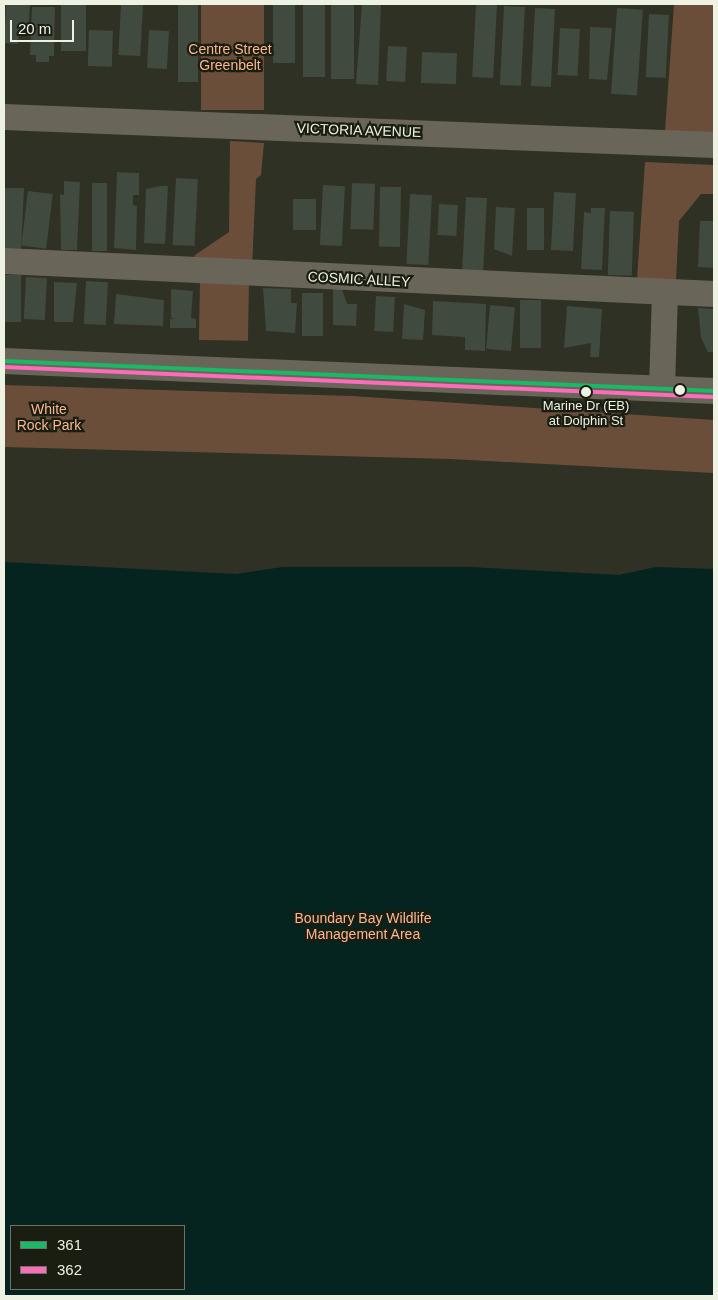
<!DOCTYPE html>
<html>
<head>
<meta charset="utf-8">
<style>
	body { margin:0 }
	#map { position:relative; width:718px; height:1300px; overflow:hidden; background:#2e3123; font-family:Arial,sans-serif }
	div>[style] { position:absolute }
	.green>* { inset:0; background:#6b4e3a; transform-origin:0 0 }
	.water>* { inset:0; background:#05231f }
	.building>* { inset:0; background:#404a3e; transform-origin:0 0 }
	.minor>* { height:26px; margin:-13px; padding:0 13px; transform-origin:13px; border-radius:13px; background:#6a6559 }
	.bus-1>* { height:4px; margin:-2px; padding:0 2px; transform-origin:2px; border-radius:2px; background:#1ab867 }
	.bus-2>* { height:4px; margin:-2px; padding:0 2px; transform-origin:2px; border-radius:2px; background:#fb6dba }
	.dots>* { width:14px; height:14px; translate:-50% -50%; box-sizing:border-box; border:2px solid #1a1d11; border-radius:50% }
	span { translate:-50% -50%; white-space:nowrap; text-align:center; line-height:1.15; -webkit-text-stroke:4.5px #1a1d11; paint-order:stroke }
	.bus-label { font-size:13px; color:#edf2e2 }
	.park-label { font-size:14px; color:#fcb78f }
	.street-label { font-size:14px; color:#edf2e2 }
	.frame { position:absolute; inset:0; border:5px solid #edf2e2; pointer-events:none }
	.legend { position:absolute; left:10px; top:1225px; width:175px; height:65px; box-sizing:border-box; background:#1a1d11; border:1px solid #6e7265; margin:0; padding:6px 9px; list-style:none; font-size:15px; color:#edf2e2 }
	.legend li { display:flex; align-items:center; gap:10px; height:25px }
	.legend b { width:25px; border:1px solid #6e7265 }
	.scale { position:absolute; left:10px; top:20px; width:64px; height:22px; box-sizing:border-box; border:2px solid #edf2e2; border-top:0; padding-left:6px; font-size:15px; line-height:18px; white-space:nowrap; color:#edf2e2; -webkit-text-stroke:4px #1a1d11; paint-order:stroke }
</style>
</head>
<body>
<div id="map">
	<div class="green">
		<i style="left:201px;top:4px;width:63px;height:106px"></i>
		<i style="clip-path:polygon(674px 4px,714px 4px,714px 133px,665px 131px)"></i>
		<i style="clip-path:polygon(230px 141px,264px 143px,261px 175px,256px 179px,252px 268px,194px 265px,195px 255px,229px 232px)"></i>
		<i style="clip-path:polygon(645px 162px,714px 165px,714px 194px,701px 194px,679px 221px,676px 281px,637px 279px)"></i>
		<i style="left:200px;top:280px;width:49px;height:60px;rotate:1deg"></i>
		<i style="clip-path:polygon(4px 385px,352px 396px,714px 420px,714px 473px,451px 459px,4px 447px)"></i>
	</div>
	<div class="water">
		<i style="clip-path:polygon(evenodd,4px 562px,236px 574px,283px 567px,470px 567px,619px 575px,656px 567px,714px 569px,714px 1296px,4px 1296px,4px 562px,11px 1226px,184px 1226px,184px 1289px,11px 1289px,11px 1226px)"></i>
	</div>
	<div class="building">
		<i style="clip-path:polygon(6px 4px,30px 4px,29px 21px,19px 30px,18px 44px,4px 43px)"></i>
		<i style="left:61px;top:4px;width:25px;height:47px"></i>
		<i style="left:121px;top:4px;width:22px;height:51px;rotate:3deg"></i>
		<i style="left:178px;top:4px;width:20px;height:78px"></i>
		<i style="left:273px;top:4px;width:22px;height:59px"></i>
		<i style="left:303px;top:4px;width:22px;height:73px"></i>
		<i style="left:331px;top:4px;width:23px;height:75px"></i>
		<i style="clip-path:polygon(362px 4px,381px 4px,378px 85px,356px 84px)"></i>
		<i style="left:476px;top:4px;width:21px;height:73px;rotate:3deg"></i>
		<i style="left:504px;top:6px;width:21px;height:79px;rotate:3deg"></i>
		<i style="clip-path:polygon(32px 7px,55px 7px,54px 56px,49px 56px,49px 62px,36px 62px,36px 55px,30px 55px)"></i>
		<i style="left:535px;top:8px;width:20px;height:78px;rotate:3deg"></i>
		<i style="left:617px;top:8px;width:26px;height:86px;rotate:4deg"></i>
		<i style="left:649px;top:14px;width:20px;height:63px;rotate:3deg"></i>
		<i style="clip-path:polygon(590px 27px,612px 28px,607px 80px,589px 79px)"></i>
		<i style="left:560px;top:28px;width:20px;height:47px;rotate:3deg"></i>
		<i style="left:89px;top:30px;width:24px;height:36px;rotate:2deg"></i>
		<i style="left:149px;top:30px;width:20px;height:38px;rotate:3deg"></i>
		<i style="left:388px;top:46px;width:19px;height:35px;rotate:3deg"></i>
		<i style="left:422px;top:52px;width:35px;height:31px;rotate:2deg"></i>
		<i style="clip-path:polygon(117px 172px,139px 173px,139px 195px,133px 195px,133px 205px,137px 206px,136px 250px,114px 248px)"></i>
		<i style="left:176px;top:178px;width:22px;height:67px;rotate:3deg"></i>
		<i style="clip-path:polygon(64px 181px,80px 182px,77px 250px,61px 250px,60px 194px,64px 195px)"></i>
		<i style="left:92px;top:183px;width:15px;height:68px"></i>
		<i style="left:352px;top:183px;width:23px;height:46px;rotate:2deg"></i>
		<i style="left:323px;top:185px;width:22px;height:60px;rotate:3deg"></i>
		<i style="clip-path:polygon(160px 186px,168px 186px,165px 244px,144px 243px,146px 189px)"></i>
		<i style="left:401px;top:187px;width:60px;height:21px;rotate:91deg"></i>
		<i style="clip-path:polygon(4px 188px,24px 188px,21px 251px,4px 250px)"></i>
		<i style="left:28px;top:191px;width:25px;height:55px;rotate:7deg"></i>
		<i style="left:554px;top:192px;width:22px;height:58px;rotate:3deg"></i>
		<i style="left:410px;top:194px;width:22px;height:70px;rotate:3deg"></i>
		<i style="left:466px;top:197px;width:21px;height:73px;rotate:3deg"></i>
		<i style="left:293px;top:199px;width:23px;height:31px"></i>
		<i style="left:439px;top:204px;width:19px;height:31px;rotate:3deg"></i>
		<i style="clip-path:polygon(496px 207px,515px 208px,512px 256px,494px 249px)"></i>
		<i style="left:527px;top:208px;width:17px;height:42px"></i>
		<i style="clip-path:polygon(591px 208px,605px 208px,602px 270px,581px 269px,584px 212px,591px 213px)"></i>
		<i style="left:610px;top:211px;width:24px;height:64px;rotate:2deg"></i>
		<i style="clip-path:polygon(700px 221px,714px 221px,714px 268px,698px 267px)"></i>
		<i style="left:5px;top:275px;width:16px;height:47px"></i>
		<i style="left:26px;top:277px;width:21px;height:42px;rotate:3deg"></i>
		<i style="left:86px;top:281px;width:22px;height:43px;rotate:3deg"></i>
		<i style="clip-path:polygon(54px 282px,77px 283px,73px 322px,54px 322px)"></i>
		<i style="clip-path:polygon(263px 288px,291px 289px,291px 303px,297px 303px,295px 333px,266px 331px)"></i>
		<i style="clip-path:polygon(171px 289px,193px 291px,191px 318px,196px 319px,196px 328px,170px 328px,170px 319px,176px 318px,171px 318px)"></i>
		<i style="clip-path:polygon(333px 289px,342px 289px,347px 304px,357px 304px,356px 326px,333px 325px)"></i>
		<i style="left:302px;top:293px;width:21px;height:43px"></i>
		<i style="clip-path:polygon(116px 294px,164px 300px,163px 326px,114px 324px)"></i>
		<i style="left:376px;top:296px;width:19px;height:35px;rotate:3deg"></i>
		<i style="left:520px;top:300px;width:21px;height:48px"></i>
		<i style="clip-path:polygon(433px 301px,486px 304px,485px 351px,465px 350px,465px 337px,432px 335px)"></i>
		<i style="clip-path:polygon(404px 304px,425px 310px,423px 340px,402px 339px)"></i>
		<i style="left:490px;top:305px;width:25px;height:44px;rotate:5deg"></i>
		<i style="clip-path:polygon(567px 306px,602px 309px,599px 357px,590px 357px,591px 343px,564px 348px)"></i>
		<i style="clip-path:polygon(698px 308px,714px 309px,714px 352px,708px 352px,701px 338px)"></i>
	</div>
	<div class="minor">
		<i style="left:4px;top:117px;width:711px;rotate:2.26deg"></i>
		<i style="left:4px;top:261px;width:711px;rotate:2.66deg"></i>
		<i style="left:4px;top:361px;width:711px;rotate:2.42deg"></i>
		<i style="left:662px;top:388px;width:96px;rotate:-88.2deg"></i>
	</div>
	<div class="bus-1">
		<i style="left:4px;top:361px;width:711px;rotate:2.42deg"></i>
	</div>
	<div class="bus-2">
		<i style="left:4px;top:367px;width:711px;rotate:2.42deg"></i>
	</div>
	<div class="dots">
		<i style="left:680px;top:390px;background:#edf2e2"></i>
		<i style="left:586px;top:392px;background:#edf2e2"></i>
	</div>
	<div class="bus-label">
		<span style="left:586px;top:414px">Marine Dr (EB)<br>at Dolphin St</span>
	</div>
	<div class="park-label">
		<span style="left:230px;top:57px">Centre Street<br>Greenbelt</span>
		<span style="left:49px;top:417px">White<br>Rock Park</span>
		<span style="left:363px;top:926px">Boundary Bay Wildlife<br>Management Area</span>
	</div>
	<div class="street-label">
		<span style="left:359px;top:130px;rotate:2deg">VICTORIA AVENUE</span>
		<span style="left:359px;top:279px;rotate:3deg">COSMIC ALLEY</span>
	</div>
	<div class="frame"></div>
	<ul class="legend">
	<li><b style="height:6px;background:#1ab867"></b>361</li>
	<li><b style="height:6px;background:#fb6dba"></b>362</li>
	</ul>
	<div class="scale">20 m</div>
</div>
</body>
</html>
